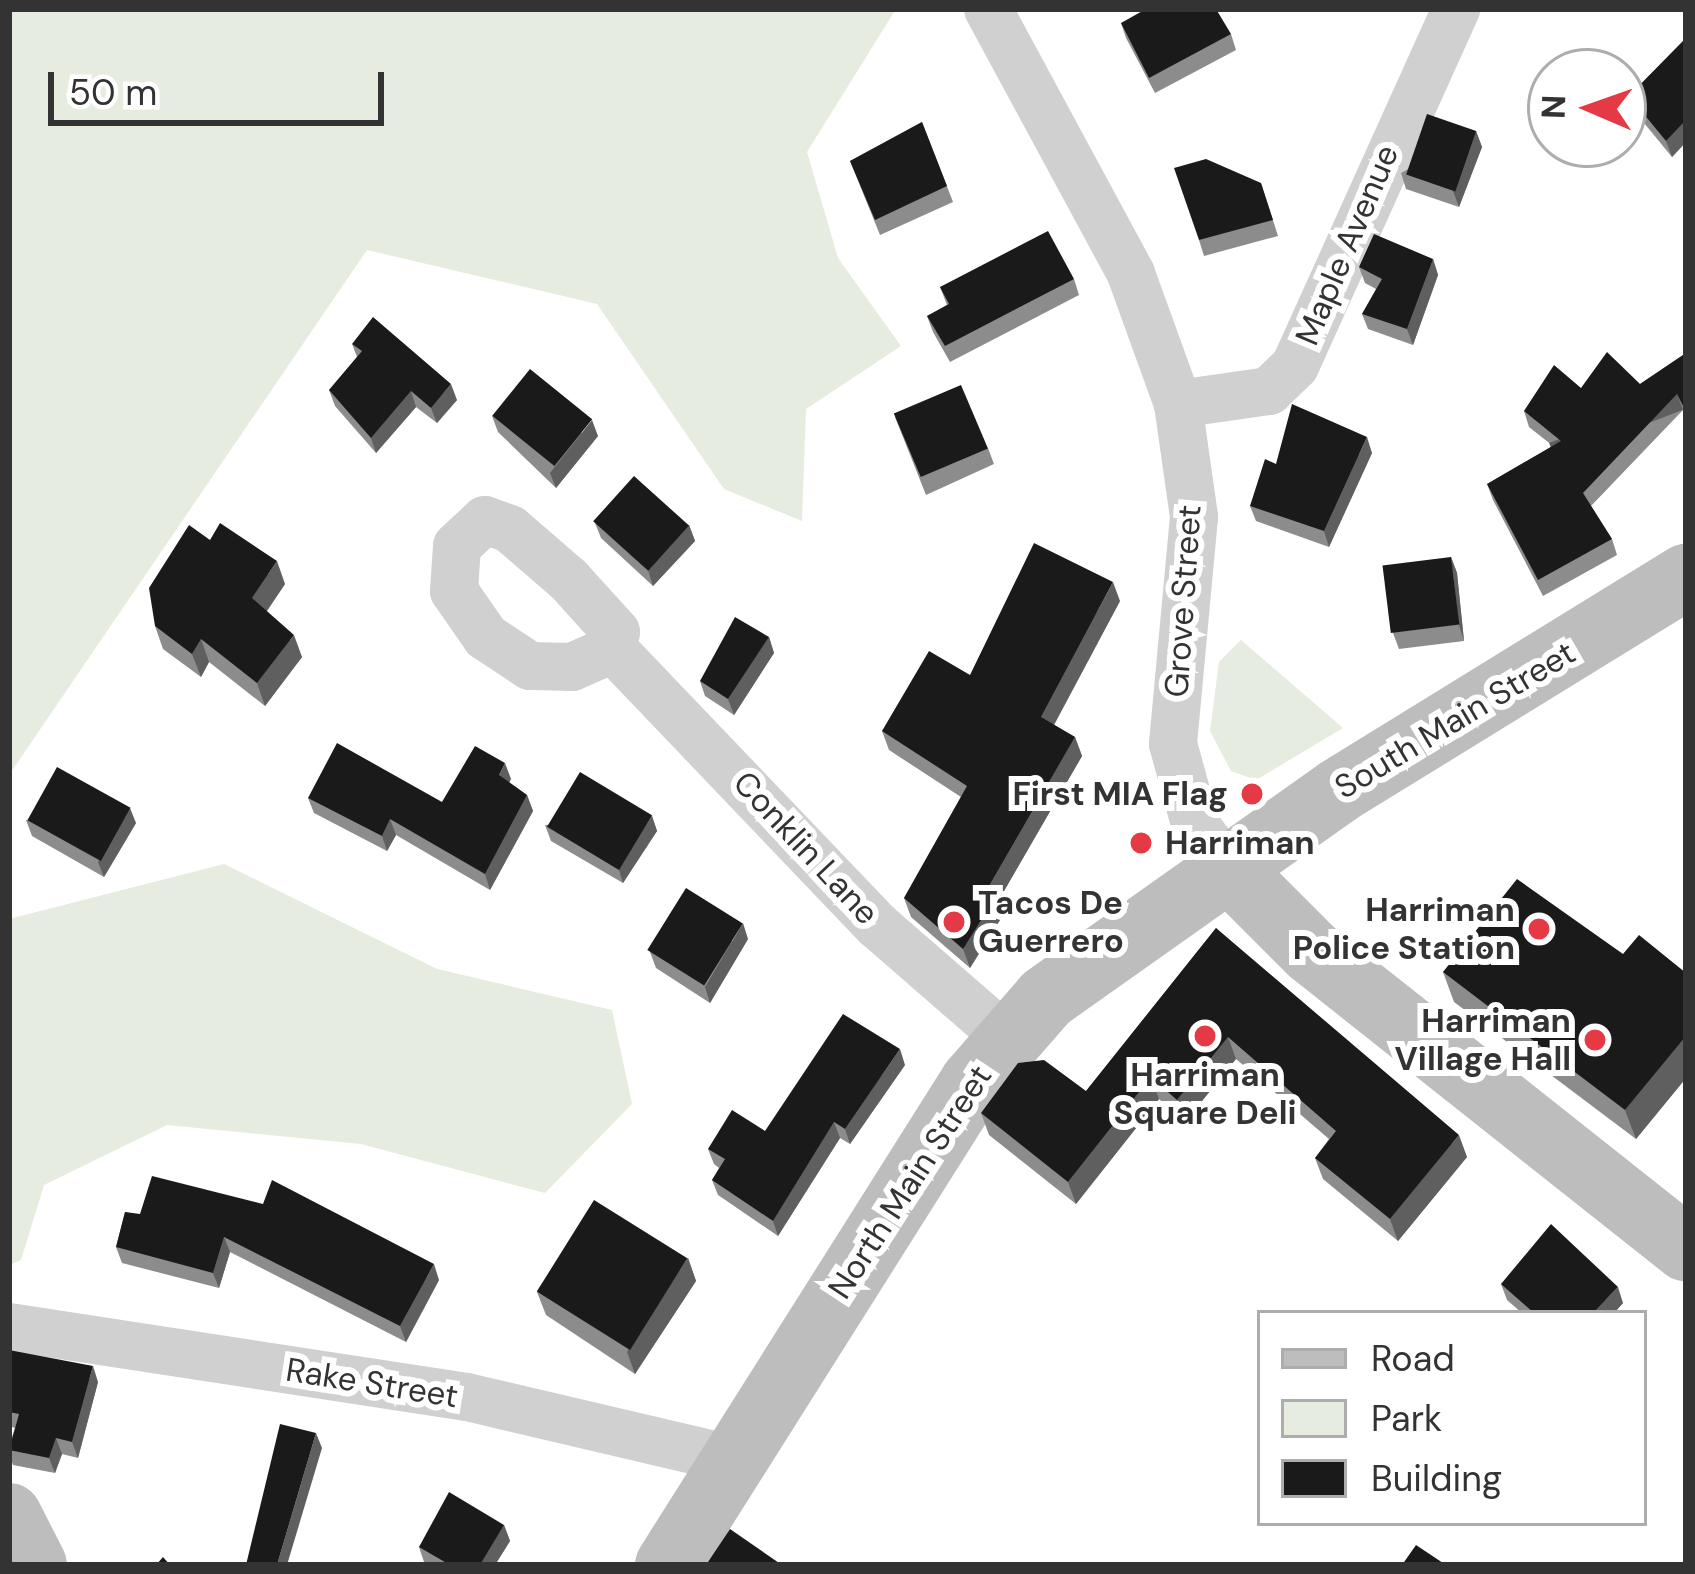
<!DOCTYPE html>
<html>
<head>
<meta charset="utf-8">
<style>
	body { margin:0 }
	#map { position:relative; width:1695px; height:1574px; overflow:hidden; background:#fff; font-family:"DM Sans",sans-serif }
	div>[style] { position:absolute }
	.green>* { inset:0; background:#e6ecdf }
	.street>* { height:48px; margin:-24px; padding:0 24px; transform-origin:24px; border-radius:24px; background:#d0d0d0 }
	.secondary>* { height:66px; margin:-33px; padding:0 33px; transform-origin:33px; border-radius:33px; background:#bdbdbd }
	.wall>* { inset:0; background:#8c8c8c }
	.shaded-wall>* { inset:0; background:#5f5f5f; transform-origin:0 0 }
	.building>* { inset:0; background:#1a1a1a; transform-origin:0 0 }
	.dots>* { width:33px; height:33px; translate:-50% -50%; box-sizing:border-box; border:6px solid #fff; border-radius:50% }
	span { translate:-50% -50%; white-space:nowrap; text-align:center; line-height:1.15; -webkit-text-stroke:12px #fff; paint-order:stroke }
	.street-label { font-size:33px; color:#333 }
	.poi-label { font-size:33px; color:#333; font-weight:700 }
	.right { translate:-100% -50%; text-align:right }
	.left { translate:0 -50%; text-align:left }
	.frame { position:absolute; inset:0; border:12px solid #333; pointer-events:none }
	.legend { position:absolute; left:1257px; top:1310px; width:390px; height:216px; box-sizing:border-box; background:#fff; border:3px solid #adadad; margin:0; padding:15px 21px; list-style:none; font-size:36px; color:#333 }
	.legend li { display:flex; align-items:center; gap:24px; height:60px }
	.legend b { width:60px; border:3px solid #adadad }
	.north { position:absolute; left:1527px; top:48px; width:120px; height:120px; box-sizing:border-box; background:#fff; border:3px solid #adadad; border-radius:50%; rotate:272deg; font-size:33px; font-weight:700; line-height:48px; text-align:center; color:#333 }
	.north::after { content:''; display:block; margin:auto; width:42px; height:54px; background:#e63946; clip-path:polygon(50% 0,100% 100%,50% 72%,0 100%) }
	.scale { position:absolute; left:48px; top:72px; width:336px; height:54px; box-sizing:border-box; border:6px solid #333; border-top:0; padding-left:15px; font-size:36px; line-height:42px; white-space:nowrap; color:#333; -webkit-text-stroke:9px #fff; paint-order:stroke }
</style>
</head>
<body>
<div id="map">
	<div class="green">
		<i style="clip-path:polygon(9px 9px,896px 9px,807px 152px,838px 258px,901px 346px,806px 409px,802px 521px,724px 489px,597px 304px,367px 250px,9px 775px)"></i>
		<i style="clip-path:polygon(1241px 640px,1343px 728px,1256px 780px,1231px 771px,1210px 731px,1219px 662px)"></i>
		<i style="clip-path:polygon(224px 864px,437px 969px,612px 1010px,632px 1104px,545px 1193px,361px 1144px,167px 1125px,44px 1185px,21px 1260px,9px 1265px,9px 919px)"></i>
	</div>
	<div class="street">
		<i style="left:988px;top:9px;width:301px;rotate:61.6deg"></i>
		<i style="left:1131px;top:274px;width:138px;rotate:70.1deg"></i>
		<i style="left:1178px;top:404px;width:114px;rotate:81.9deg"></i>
		<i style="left:1194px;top:517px;width:228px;rotate:95.3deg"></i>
		<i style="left:1173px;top:744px;width:83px;rotate:74.6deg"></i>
		<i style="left:1195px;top:824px;width:52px;rotate:53.6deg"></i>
		<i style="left:1178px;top:404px;width:92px;rotate:-8.1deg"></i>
		<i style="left:1269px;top:391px;width:36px;rotate:-44deg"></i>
		<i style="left:1295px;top:366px;width:392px;rotate:-65.7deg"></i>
		<i style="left:485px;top:520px;width:27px;rotate:20deg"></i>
		<i style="left:510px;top:529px;width:78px;rotate:40.8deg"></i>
		<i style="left:569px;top:580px;width:70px;rotate:47.9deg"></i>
		<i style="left:616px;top:632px;width:17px;rotate:100deg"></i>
		<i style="left:613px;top:649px;width:45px;rotate:156.3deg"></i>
		<i style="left:572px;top:667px;width:42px;rotate:-178.6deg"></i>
		<i style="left:530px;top:666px;width:53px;rotate:-146.6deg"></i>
		<i style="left:486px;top:637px;width:56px;rotate:-124.8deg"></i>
		<i style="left:454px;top:591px;width:45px;rotate:-86.2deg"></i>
		<i style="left:457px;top:546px;width:38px;rotate:-43deg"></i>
		<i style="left:613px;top:649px;width:383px;rotate:46.3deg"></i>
		<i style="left:878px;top:926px;width:171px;rotate:41deg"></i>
		<i style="left:9px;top:1327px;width:463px;rotate:8.7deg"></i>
		<i style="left:467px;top:1397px;width:272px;rotate:13.2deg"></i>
	</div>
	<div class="secondary">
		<i style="left:1226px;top:866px;width:122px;rotate:45deg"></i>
		<i style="left:1312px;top:952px;width:477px;rotate:38.4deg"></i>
		<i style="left:9px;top:1516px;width:55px;rotate:63deg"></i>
		<i style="left:668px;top:1565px;width:571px;rotate:-57.73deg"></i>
		<i style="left:973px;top:1082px;width:111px;rotate:-49deg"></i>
		<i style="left:1046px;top:998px;width:358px;rotate:-35.3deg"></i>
		<i style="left:1338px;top:791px;width:409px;rotate:-31.6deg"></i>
	</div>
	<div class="wall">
		<i style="clip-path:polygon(1121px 23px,1231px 34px,1236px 50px,1155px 93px,1126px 38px)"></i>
		<i style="clip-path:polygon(1686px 38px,1686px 142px,1672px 157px,1635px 112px,1629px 96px)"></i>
		<i style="clip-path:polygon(922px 122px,953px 202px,880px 235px,850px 161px)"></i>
		<i style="clip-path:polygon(1476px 131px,1482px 147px,1459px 207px,1406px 189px,1401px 173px)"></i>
		<i style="clip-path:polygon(1261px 183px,1278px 236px,1204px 256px,1199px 240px)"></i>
		<i style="clip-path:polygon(1433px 259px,1438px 275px,1413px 345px,1368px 329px,1362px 314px,1376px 289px,1365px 283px,1359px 267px)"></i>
		<i style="clip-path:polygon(1074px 279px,1079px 295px,950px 362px,933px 332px,927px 316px,947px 305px,940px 287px)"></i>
		<i style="clip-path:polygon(352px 344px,457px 400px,437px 423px,416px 407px,376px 453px,335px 406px,329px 390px,357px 357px)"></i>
		<i style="clip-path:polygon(1686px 353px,1686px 416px,1683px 410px,1591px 506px,1612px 539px,1617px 555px,1543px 596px,1493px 500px,1487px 484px,1553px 446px,1529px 427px,1524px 411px,1581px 388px,1640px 384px)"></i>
		<i style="clip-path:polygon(492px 416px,598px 436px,556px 488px,498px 432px)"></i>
		<i style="clip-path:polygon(895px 417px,988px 448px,994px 464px,926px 495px)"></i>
		<i style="clip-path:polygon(1372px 453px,1329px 547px,1256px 521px,1250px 506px,1276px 464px)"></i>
		<i style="clip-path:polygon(595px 523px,689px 525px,695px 541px,653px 586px,601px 538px)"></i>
		<i style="clip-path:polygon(210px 540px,285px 584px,267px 611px,302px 657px,265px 706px,209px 662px,201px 677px,163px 649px,155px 626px)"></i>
		<i style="clip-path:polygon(1451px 557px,1457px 573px,1464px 641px,1399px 649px,1393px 633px)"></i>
		<i style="clip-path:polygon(1120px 601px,1054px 725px,1075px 737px,1082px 756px,1000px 898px,1005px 912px,970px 968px,911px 917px,904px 898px,961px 797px,889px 750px,882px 731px,970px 675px)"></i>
		<i style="clip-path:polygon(769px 637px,774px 653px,734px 715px,705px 696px,700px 681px)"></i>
		<i style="clip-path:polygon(511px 779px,509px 782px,527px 795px,533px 811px,490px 890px,396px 835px,387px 851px,314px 813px,308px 798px,442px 802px)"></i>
		<i style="clip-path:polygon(652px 816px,657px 831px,623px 883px,551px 841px,545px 825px)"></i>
		<i style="clip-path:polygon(26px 820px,136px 823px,104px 877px,32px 836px)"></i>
		<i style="clip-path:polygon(1216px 928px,1467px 1157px,1398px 1241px,1323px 1179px,1315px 1158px,1329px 1139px,1236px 1059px,1185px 1122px,1159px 1099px,1076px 1204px,989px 1135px,981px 1113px,1086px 1091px)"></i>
		<i style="clip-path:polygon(748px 939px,710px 1003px,656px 968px,650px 952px)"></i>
		<i style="clip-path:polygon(1623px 954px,1686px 973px,1686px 1078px,1636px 1139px,1454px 1002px,1443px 972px)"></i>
		<i style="clip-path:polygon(905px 1065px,850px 1144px,840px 1138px,778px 1236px,718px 1195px,712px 1180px,719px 1168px,714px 1164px,708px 1149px,765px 1131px)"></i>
		<i style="clip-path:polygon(125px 1212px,439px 1280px,406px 1342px,230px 1252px,219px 1288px,122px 1263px,116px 1247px)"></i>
		<i style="clip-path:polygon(688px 1258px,696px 1281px,635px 1374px,546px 1315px,537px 1292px)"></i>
		<i style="clip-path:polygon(1501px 1284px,1623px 1303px,1614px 1313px,1522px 1313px,1507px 1300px)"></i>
		<i style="clip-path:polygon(9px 1350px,98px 1382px,78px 1458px,62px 1454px,55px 1473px,13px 1465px,9px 1453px,9px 1446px,15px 1428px,9px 1426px)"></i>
		<i style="clip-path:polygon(504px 1525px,510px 1541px,495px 1565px,429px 1565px,424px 1562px,419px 1547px)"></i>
	</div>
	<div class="shaded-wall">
		<i style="clip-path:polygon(1686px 120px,1686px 142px,1672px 157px,1666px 141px)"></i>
		<i style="clip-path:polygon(1476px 131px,1482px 147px,1459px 207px,1453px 191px)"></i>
		<i style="clip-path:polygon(1433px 259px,1438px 275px,1413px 345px,1407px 329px)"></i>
		<i style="clip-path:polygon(451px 384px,457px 400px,437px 423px,431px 408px)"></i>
		<i style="clip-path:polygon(411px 391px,416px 407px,376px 453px,371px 438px)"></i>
		<i style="left:1677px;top:394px;width:17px;height:137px;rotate:69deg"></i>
		<i style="clip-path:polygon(592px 420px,598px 436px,556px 488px,550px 473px)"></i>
		<i style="clip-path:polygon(1367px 437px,1372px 453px,1329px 547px,1324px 531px)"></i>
		<i style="clip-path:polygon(689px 525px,695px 541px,653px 586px,648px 570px)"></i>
		<i style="clip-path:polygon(1451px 557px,1457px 573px,1464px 641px,1459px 625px)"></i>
		<i style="clip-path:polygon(277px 561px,285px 584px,260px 621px,252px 598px)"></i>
		<i style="clip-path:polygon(1113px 582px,1120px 601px,1048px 736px,1041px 717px)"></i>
		<i style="clip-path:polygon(294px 635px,302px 657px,265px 706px,257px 683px)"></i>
		<i style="clip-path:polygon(769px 637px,774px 653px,734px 715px,728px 699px)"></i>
		<i style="clip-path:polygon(201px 639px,209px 662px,201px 677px,192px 654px)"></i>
		<i style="clip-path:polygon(1075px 737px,1082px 756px,1000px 898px,1005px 912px,970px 968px,963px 949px,989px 886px)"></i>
		<i style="clip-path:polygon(505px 763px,511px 779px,505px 791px,499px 775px)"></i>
		<i style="clip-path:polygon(527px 795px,533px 811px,490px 890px,485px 874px)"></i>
		<i style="clip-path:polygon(130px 808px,136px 823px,104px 877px,98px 862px)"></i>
		<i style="clip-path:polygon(652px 816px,657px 831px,623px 883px,618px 867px)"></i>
		<i style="clip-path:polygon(390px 819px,396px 835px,387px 851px,382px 836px)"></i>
		<i style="clip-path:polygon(743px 923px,748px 939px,710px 1003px,705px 987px)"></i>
		<i style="clip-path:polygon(1686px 1036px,1686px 1078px,1636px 1139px,1625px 1110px)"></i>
		<i style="clip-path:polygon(1228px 1037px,1236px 1059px,1185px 1122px,1177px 1100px)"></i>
		<i style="clip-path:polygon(900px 1049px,905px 1065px,850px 1144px,845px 1129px)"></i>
		<i style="clip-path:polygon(1151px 1077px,1159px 1099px,1076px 1204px,1068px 1182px)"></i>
		<i style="clip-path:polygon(834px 1122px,840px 1138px,778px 1236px,773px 1221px)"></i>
		<i style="clip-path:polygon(1459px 1135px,1467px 1157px,1398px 1241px,1390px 1219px)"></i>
		<i style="clip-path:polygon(224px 1237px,230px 1252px,219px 1288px,213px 1273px)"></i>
		<i style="clip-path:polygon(688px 1258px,696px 1281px,635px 1374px,627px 1352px)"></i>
		<i style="clip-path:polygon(434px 1264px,439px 1280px,406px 1342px,400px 1326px)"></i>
		<i style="clip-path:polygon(1618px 1287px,1623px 1303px,1614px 1313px,1593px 1313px)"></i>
		<i style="clip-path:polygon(93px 1366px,98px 1382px,78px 1458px,72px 1442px)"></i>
		<i style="clip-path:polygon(316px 1433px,322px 1448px,287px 1565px,277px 1565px)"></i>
		<i style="clip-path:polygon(56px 1438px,62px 1454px,55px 1473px,49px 1458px)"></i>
		<i style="clip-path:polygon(504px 1525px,510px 1541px,495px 1565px,480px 1565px)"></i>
	</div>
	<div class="building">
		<i style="clip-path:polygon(1146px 9px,1216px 9px,1231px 34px,1149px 78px,1121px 23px)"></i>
		<i style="clip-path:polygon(1686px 38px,1686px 120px,1666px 141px,1629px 96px)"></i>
		<i style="left:1427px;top:114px;width:52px;height:64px;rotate:19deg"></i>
		<i style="clip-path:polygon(922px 122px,947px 186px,875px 220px,850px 161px)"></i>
		<i style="clip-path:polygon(1206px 159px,1261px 183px,1273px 220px,1199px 240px,1174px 168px)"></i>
		<i style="clip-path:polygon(1048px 231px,1074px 279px,945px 346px,927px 316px,949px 304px,940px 287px)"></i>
		<i style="clip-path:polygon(1374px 234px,1433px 259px,1407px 329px,1362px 314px,1382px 279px,1359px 267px)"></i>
		<i style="clip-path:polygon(373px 317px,451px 384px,431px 408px,411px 391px,371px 438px,329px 390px,362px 351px,352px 344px)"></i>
		<i style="clip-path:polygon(1607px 352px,1640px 384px,1686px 353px,1686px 412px,1677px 394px,1583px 493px,1612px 539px,1538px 580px,1487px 484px,1561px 441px,1524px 411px,1554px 365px,1581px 388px)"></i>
		<i style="left:530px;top:369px;width:80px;height:60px;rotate:39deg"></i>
		<i style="left:961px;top:385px;width:69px;height:73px;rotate:67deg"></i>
		<i style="clip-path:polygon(1292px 404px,1367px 437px,1324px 531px,1250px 506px,1265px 459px,1276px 464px)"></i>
		<i style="left:634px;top:476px;width:74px;height:61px;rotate:42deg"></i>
		<i style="clip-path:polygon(220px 523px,277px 561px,252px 598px,294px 635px,257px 683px,201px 639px,192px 654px,155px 626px,149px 588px,189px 525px,210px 540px)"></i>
		<i style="clip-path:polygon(1034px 543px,1113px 582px,1041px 717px,1075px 737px,989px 886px,998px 893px,963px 949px,904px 898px,967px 786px,882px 731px,929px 651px,970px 675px)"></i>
		<i style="left:1451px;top:557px;width:68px;height:69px;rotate:83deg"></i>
		<i style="clip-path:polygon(735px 617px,769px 637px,728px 699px,700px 681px)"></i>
		<i style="clip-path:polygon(337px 743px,442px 802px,475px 746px,505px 763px,499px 775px,527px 795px,485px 874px,390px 819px,382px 836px,308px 798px)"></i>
		<i style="left:57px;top:767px;width:84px;height:61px;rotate:29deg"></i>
		<i style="left:580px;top:772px;width:84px;height:64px;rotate:31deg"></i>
		<i style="clip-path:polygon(1517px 879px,1623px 954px,1639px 935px,1686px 973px,1686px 1036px,1625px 1110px,1443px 972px)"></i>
		<i style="left:686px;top:888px;width:67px;height:73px;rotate:32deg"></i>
		<i style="clip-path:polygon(1216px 928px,1459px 1135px,1390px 1219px,1315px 1158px,1336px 1131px,1228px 1037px,1177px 1100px,1151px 1077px,1068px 1182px,981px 1113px,1018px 1063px,1044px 1060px,1086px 1091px)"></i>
		<i style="clip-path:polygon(843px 1014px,900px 1049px,845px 1129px,834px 1122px,773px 1221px,712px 1180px,725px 1159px,708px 1149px,732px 1110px,765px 1131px)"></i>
		<i style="clip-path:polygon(152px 1176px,263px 1204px,272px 1180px,434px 1264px,400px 1326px,224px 1237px,213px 1273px,116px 1247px,125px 1212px,140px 1214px)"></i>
		<i style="left:594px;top:1200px;width:110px;height:108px;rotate:32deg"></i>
		<i style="clip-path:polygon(1551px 1224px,1618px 1287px,1593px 1313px,1534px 1313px,1501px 1284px)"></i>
		<i style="clip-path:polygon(9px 1350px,93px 1366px,72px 1442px,56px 1438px,49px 1458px,9px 1450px,19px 1414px,9px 1412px)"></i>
		<i style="clip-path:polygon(280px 1424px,316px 1433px,277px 1565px,246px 1565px)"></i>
		<i style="clip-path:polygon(449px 1492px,504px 1525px,480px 1565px,450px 1565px,419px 1547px)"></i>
		<i style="clip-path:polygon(730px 1529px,782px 1565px,706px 1565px)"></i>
		<i style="clip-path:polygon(1416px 1545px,1446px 1565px,1402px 1565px)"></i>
		<i style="clip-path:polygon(163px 1557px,170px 1565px,156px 1565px)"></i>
	</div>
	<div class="dots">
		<i style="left:1252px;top:794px;background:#e63946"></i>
		<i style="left:1141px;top:843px;background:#e63946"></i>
		<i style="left:954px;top:922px;background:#e63946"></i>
		<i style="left:1539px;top:929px;background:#e63946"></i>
		<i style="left:1205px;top:1036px;background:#e63946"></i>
		<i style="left:1595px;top:1040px;background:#e63946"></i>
	</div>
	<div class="street-label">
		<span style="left:1347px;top:245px;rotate:-67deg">Maple Avenue</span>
		<span style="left:1183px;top:601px;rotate:-86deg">Grove Street</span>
		<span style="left:1455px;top:720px;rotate:-31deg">South Main Street</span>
		<span style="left:806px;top:848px;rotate:47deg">Conklin Lane</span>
		<span style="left:910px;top:1182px;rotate:-57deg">North Main Street</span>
		<span style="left:372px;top:1383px;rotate:9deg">Rake Street</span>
	</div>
	<div class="poi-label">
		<span class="right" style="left:1228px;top:794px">First MIA Flag</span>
		<span class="left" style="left:1165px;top:843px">Harriman</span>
		<span class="left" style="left:978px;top:922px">Tacos De<br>Guerrero</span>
		<span class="right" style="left:1515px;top:929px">Harriman<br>Police Station</span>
		<span class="right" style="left:1571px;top:1040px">Harriman<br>Village Hall</span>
		<span style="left:1205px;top:1094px">Harriman<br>Square Deli</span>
	</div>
	<div class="frame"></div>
	<ul class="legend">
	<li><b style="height:15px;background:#bdbdbd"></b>Road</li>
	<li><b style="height:33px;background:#e6ecdf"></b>Park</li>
	<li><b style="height:33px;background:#1a1a1a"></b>Building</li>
	</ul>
	<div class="north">N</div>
	<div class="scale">50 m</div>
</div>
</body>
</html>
